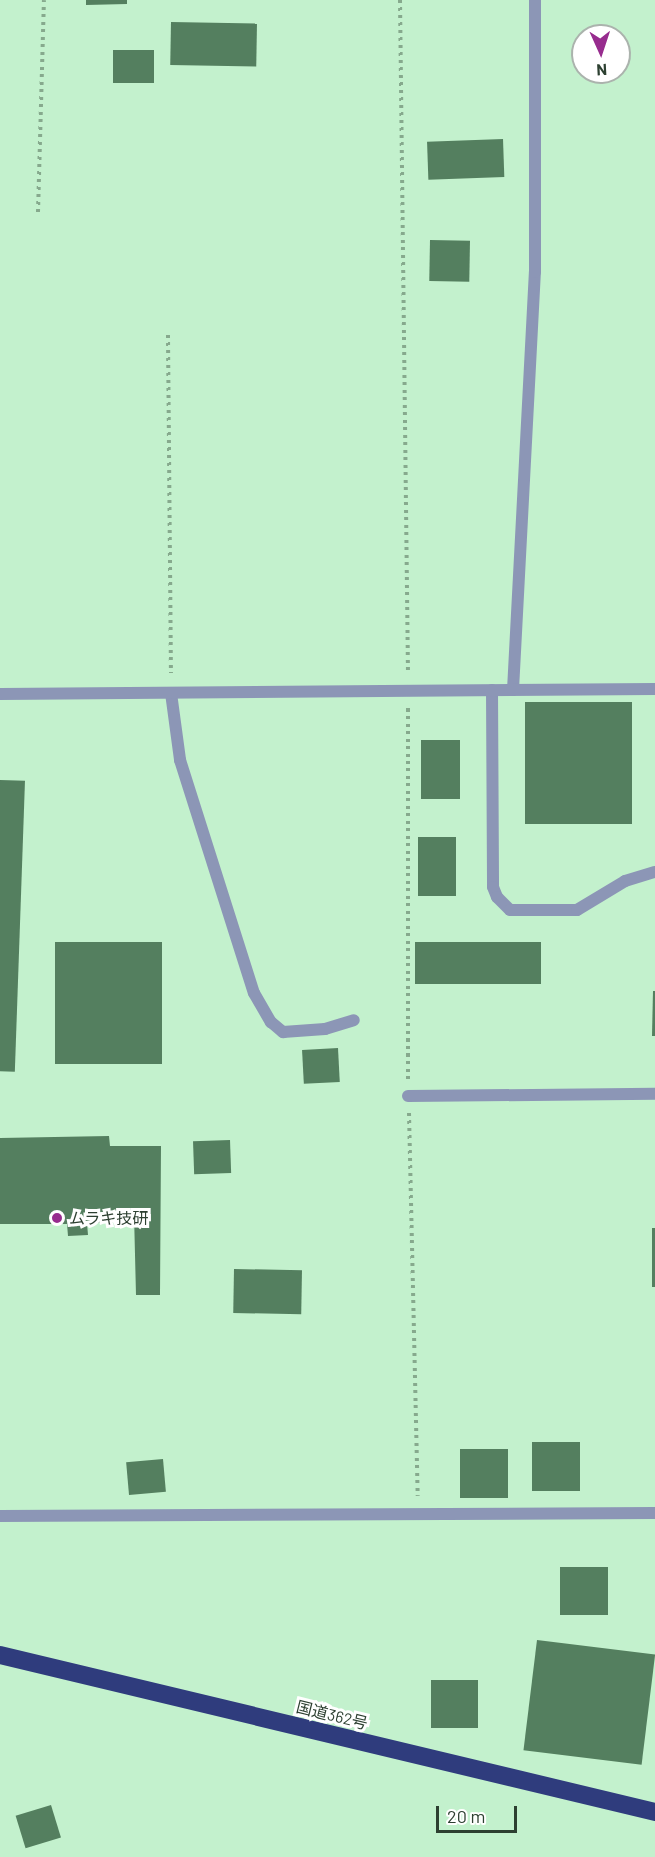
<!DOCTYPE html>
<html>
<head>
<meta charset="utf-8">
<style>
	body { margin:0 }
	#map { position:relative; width:655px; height:1857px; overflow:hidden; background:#c3f1cd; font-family:Barlow,"Noto Sans JP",sans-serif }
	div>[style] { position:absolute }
	.building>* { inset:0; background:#547f5f; transform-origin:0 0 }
	.path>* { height:4px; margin-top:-2px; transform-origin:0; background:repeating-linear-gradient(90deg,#86a98d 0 3px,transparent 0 7.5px) }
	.lane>* { height:12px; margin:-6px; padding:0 6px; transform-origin:6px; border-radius:6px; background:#8c96b6 }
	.street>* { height:12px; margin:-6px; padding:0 6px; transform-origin:6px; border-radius:6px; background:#8c96b6 }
	.highway>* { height:18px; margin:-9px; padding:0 9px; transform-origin:9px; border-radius:9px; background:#2f3c7d }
	.dots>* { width:16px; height:16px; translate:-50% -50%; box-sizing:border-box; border:3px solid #fff; border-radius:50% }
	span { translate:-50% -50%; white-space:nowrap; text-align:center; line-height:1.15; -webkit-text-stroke:6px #fff; paint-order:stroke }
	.poi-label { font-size:16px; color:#2d4031 }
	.left { translate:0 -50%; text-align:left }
	.street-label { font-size:16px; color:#2d4031 }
	.north { position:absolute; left:571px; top:24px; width:60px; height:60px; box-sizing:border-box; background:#fff; border:2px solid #abb3ad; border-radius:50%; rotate:177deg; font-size:16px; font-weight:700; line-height:24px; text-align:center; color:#2d4031 }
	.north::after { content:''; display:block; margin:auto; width:21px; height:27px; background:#972c8e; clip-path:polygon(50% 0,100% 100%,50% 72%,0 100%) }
	.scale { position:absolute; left:436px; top:1806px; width:81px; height:27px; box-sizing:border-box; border:3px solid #2d4031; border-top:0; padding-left:8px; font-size:18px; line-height:21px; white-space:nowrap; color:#2d4031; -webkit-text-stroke:4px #fff; paint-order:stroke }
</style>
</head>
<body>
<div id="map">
	<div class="building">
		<i style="clip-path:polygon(86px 0,127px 0,127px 4px,86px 5px)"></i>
		<i style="left:171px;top:22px;width:86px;height:43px;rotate:1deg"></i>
		<i style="left:154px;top:50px;width:33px;height:41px;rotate:90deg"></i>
		<i style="left:503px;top:139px;width:38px;height:76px;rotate:88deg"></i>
		<i style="left:430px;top:240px;width:40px;height:41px;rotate:1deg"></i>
		<i style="left:632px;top:702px;width:122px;height:107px;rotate:90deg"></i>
		<i style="left:421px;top:740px;width:39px;height:59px"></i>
		<i style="left:0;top:780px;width:25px;height:291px;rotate:2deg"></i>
		<i style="left:418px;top:837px;width:38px;height:59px"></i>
		<i style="left:162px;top:942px;width:122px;height:107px;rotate:90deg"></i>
		<i style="left:415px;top:942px;width:126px;height:42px"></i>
		<i style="clip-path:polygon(653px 991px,655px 991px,655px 1036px,652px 1036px)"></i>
		<i style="left:338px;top:1048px;width:34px;height:36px;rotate:87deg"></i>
		<i style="clip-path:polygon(109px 1136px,110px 1146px,161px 1146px,160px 1295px,136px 1295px,134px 1214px,113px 1213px,114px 1222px,87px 1223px,88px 1235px,68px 1236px,67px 1224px,0 1224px,0 1138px)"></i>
		<i style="left:230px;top:1140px;width:33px;height:37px;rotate:88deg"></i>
		<i style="left:652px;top:1228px;width:3px;height:59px"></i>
		<i style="left:234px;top:1269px;width:68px;height:44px;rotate:1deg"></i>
		<i style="left:532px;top:1442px;width:48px;height:49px"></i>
		<i style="left:460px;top:1449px;width:48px;height:49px"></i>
		<i style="left:163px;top:1459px;width:33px;height:37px;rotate:85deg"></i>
		<i style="left:560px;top:1567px;width:48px;height:48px"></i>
		<i style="left:537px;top:1640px;width:119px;height:111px;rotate:7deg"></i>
		<i style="left:431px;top:1680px;width:47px;height:48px"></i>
		<i style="left:51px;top:1805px;width:34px;height:37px;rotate:73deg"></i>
	</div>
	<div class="path">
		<i style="left:400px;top:0;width:674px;rotate:89.32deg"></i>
		<i style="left:38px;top:212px;width:212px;rotate:-88.4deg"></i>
		<i style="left:168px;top:335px;width:338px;rotate:89.5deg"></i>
		<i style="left:408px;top:1079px;width:371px;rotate:-90deg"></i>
		<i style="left:409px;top:1113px;width:383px;rotate:88.7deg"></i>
	</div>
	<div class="lane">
		<i style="left:171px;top:693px;width:68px;rotate:82.3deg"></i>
		<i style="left:180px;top:760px;width:244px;rotate:72.4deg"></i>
		<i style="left:254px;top:993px;width:34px;rotate:60deg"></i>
		<i style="left:271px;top:1022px;width:16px;rotate:40deg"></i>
		<i style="left:283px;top:1032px;width:42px;rotate:-4.1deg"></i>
		<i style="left:325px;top:1029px;width:30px;rotate:-17deg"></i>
	</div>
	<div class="street">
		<i style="left:492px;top:690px;width:197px;rotate:89.7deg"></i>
		<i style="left:493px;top:887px;width:11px;rotate:68deg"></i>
		<i style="left:497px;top:897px;width:18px;rotate:45deg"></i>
		<i style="left:510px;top:910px;width:67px"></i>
		<i style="left:577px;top:910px;width:56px;rotate:-31.1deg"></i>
		<i style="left:625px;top:881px;width:31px;rotate:-17deg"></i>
		<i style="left:513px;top:690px;width:419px;rotate:-87deg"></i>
		<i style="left:535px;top:272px;width:272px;rotate:-90deg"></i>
		<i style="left:0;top:694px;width:655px;rotate:-0.44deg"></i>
		<i style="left:408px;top:1096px;width:247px;rotate:-0.5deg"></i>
		<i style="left:0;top:1516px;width:655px;rotate:-0.26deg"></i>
	</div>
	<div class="highway">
		<i style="left:0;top:1655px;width:674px;rotate:13.48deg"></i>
	</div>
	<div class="dots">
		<i style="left:57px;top:1218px;background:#972c8e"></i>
	</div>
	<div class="poi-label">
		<span class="left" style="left:69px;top:1218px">ムラキ技研</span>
	</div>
	<div class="street-label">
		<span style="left:332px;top:1715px;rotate:14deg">国道362号</span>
	</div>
	<div class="north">N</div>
	<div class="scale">20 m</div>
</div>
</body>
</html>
